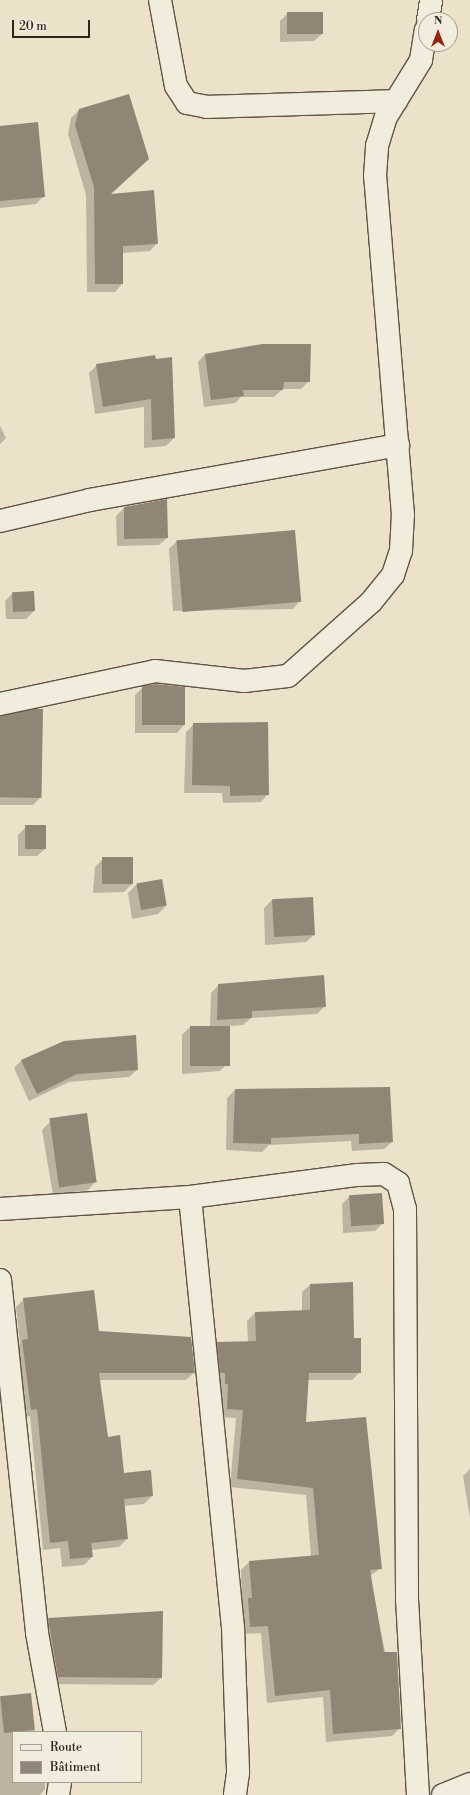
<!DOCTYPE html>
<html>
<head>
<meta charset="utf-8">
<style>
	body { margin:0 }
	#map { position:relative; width:470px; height:1795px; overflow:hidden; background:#ebe2c9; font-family:"Libre Bodoni",serif }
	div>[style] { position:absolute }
	.shadow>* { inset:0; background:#0003 }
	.building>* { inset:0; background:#918675; transform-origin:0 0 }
	.roads { filter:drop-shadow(1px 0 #5f5345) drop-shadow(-1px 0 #5f5345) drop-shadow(0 1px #5f5345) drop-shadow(0 -1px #5f5345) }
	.minor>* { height:22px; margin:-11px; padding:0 11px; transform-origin:11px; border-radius:11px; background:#f2ecdc }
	span { translate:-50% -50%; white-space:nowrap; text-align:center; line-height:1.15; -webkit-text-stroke:3px #f2ecdc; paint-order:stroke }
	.legend { position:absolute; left:12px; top:1731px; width:130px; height:52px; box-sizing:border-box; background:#f2ecdc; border:1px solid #a49c8e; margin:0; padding:5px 7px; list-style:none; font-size:12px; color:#302319 }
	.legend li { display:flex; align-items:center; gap:8px; height:20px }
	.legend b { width:20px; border:1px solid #a49c8e }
	.north { position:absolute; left:418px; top:12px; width:40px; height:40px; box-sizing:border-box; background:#f2ecdc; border:1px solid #a49c8e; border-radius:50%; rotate:0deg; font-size:11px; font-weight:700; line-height:16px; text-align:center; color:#302319 }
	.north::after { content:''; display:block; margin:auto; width:14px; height:18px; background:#8f2418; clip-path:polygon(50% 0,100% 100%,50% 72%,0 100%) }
	.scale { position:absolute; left:12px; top:20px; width:78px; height:18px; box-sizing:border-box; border:2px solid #302319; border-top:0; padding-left:5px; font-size:12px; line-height:14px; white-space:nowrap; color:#302319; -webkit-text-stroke:3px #f2ecdc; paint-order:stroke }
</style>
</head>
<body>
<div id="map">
	<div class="shadow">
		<i style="clip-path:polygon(288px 13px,322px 34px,314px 41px,280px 42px,280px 21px)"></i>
		<i style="clip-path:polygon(79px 110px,109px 195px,157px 243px,150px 251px,122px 253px,122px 284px,115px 292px,87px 292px,86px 195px,68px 134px,71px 118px)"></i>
		<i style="clip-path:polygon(0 127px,44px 196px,36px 204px,0 208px)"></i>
		<i style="clip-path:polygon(205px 354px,309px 381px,301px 389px,283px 389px,274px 397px,241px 397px,235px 403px,204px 407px,198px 362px)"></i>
		<i style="clip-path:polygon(154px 356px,174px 438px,166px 446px,144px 448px,144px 407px,95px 414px,89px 373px,97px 365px)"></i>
		<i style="clip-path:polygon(0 426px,6px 438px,0 444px)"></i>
		<i style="clip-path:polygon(124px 508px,167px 538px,159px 545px,117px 546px,116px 516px)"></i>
		<i style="clip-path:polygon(177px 541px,300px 601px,293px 609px,173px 611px,169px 549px)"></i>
		<i style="clip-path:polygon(13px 593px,34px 611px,26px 619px,6px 619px,5px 601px)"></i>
		<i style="clip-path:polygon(143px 687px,184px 725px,177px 733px,135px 733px,135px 695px)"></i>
		<i style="clip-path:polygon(42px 710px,41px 797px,33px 805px,0 805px,0 715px)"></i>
		<i style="clip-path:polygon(194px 724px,268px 794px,261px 802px,223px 803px,222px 793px,184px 793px,186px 732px)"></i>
		<i style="clip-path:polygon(26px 827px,45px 849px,37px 856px,18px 856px,18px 835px)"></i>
		<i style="clip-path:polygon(103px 859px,132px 884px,124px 892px,93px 893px,95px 867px)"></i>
		<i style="clip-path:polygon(162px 880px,166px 906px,158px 914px,132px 919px,128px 893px,136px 885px)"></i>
		<i style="clip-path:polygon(312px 898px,314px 935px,306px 942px,265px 945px,264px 908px,272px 900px)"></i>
		<i style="clip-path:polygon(219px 985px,325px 1006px,317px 1014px,251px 1018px,243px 1025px,229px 1026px,228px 1063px,220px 1071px,182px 1074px,182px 1035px,190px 1027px,210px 1027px,211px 993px)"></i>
		<i style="clip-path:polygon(22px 1060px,137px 1070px,129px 1077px,69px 1082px,29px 1101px,14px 1068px)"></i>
		<i style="clip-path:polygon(235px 1090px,392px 1142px,384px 1149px,352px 1151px,351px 1141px,269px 1145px,262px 1152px,226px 1150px,227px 1098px)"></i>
		<i style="clip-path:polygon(50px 1122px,95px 1182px,88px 1190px,53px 1195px,42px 1130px)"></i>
		<i style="clip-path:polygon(350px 1196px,383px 1223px,375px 1231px,343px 1233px,342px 1204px)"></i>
		<i style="clip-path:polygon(310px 1285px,353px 1339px,360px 1372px,352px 1380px,308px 1380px,305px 1423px,381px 1568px,370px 1576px,400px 1728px,392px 1736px,326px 1742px,323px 1697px,267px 1703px,261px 1633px,243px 1634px,241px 1570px,249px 1562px,311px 1557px,306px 1495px,230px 1487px,236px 1418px,220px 1417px,210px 1351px,218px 1343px,248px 1342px,247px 1321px,255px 1313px,302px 1312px,302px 1292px)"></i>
		<i style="clip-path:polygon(24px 1299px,194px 1373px,186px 1380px,99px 1380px,108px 1438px,123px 1474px,152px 1496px,144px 1504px,124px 1506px,127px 1539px,119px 1547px,91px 1550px,92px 1557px,84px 1565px,62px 1567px,60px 1548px,43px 1550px,30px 1416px,23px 1417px,14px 1349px,20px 1343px,16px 1307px)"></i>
		<i style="clip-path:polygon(470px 1469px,470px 1518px,463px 1476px)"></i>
		<i style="clip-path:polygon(49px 1619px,161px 1678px,153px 1685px,50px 1684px,41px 1627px)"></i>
		<i style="clip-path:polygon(30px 1695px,34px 1732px,13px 1732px,13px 1782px,45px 1782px,45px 1789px,40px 1795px,0 1795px,0 1697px)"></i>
	</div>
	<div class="building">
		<i style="left:287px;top:12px;width:36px;height:22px"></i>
		<i style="clip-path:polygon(129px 94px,149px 159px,111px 194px,154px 190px,158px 244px,123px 246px,123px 284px,95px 284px,94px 187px,75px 125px,79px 109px)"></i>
		<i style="clip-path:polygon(38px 122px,45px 197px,0 201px,0 126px)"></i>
		<i style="clip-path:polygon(262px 344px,311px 344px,310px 382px,284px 382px,283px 390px,243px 390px,244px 396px,211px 400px,205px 354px)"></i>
		<i style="clip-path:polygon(155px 355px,156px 359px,172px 357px,175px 438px,152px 440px,151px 399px,103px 407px,96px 364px)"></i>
		<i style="clip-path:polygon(167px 499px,168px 538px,124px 539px,124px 507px)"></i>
		<i style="left:295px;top:530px;width:72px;height:119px;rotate:85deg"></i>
		<i style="left:34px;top:591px;width:20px;height:22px;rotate:87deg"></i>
		<i style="clip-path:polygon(156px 684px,185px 687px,185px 725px,142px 725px,142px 686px)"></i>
		<i style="left:43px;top:709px;width:89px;height:44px;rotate:91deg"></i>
		<i style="clip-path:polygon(268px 722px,269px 795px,230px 796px,230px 786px,192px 785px,193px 723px)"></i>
		<i style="left:46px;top:825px;width:24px;height:21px;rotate:90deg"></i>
		<i style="left:133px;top:857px;width:27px;height:31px;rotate:90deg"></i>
		<i style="left:162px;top:879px;width:27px;height:26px;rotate:80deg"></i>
		<i style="left:313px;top:897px;width:38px;height:41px;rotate:87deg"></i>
		<i style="clip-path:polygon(324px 975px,326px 1007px,252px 1011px,252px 1018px,217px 1020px,218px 984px)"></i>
		<i style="left:190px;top:1026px;width:40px;height:40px"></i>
		<i style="clip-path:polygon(136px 1035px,138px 1070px,77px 1074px,37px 1094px,21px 1060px,64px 1041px)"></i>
		<i style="clip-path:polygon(390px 1087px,393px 1142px,359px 1144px,359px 1134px,271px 1138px,271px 1144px,233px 1143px,235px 1089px)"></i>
		<i style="left:87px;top:1113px;width:70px;height:38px;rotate:82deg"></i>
		<i style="left:382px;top:1193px;width:31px;height:33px;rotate:86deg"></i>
		<i style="clip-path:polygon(353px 1282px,354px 1338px,361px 1338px,361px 1373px,309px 1373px,306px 1422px,366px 1417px,382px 1569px,370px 1570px,384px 1652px,397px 1652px,401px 1729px,333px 1734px,330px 1690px,275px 1696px,268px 1626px,250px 1627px,248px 1598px,252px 1598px,249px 1561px,319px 1555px,313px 1488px,237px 1479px,243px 1410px,227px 1409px,228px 1384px,225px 1384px,225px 1373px,220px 1373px,217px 1342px,256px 1341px,255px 1312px,310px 1310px,310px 1284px)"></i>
		<i style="clip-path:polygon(94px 1290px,99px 1331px,191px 1337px,195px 1373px,99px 1373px,108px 1437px,120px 1435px,124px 1473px,151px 1470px,153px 1496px,124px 1499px,128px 1539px,91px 1543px,93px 1557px,70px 1559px,68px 1541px,50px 1543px,37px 1409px,31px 1410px,22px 1340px,28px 1339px,23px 1298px)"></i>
		<i style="clip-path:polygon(163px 1611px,162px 1678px,58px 1677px,48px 1618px)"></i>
		<i style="left:31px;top:1693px;width:37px;height:31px;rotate:84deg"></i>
	</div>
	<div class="roads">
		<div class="minor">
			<i style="left:160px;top:0;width:87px;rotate:79.5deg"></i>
			<i style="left:176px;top:86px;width:20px;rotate:57deg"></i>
			<i style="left:187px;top:103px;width:20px;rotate:11deg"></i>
			<i style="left:207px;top:107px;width:189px;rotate:-1.8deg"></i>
			<i style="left:428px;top:20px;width:20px;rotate:-81deg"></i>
			<i style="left:0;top:521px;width:92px;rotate:-13.1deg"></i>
			<i style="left:90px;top:500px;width:313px;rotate:-10.1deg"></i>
			<i style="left:0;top:704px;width:158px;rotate:-12deg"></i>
			<i style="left:155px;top:671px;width:90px;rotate:6.4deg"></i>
			<i style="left:244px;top:681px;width:44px;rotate:-6.5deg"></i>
			<i style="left:288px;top:676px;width:111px;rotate:-41.7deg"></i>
			<i style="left:371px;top:602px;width:35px;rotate:-51deg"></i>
			<i style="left:393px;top:575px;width:25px;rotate:-72deg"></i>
			<i style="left:401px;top:551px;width:36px;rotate:-87deg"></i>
			<i style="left:403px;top:515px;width:340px;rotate:-94.7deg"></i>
			<i style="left:375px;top:176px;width:30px;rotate:-86deg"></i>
			<i style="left:377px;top:146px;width:30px;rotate:-73deg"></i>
			<i style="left:386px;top:117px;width:67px;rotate:-58.4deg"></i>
			<i style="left:421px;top:60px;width:30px;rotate:-81deg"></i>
			<i style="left:190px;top:1197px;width:432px;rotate:84.3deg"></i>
			<i style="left:233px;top:1627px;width:146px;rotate:88deg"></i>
			<i style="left:238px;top:1773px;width:22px;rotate:98deg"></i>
			<i style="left:0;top:1209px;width:190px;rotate:-3.6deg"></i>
			<i style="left:190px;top:1197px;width:169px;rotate:-7.5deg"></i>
			<i style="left:358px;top:1175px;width:26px;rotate:-2deg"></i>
			<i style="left:384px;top:1174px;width:17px;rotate:33deg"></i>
			<i style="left:398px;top:1183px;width:27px;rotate:75deg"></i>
			<i style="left:405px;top:1209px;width:390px;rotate:89.7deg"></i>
			<i style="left:407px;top:1599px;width:196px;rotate:86.8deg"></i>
			<i style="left:0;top:1280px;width:355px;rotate:84deg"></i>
			<i style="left:37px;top:1633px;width:101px;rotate:79.7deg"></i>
			<i style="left:58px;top:1795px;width:13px;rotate:-81deg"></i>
			<i style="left:443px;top:1795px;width:29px;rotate:-22deg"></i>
		</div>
	</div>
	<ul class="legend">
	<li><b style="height:5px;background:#f2ecdc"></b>Route</li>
	<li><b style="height:11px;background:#918675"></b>Bâtiment</li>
	</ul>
	<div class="north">N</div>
	<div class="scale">20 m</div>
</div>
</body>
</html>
